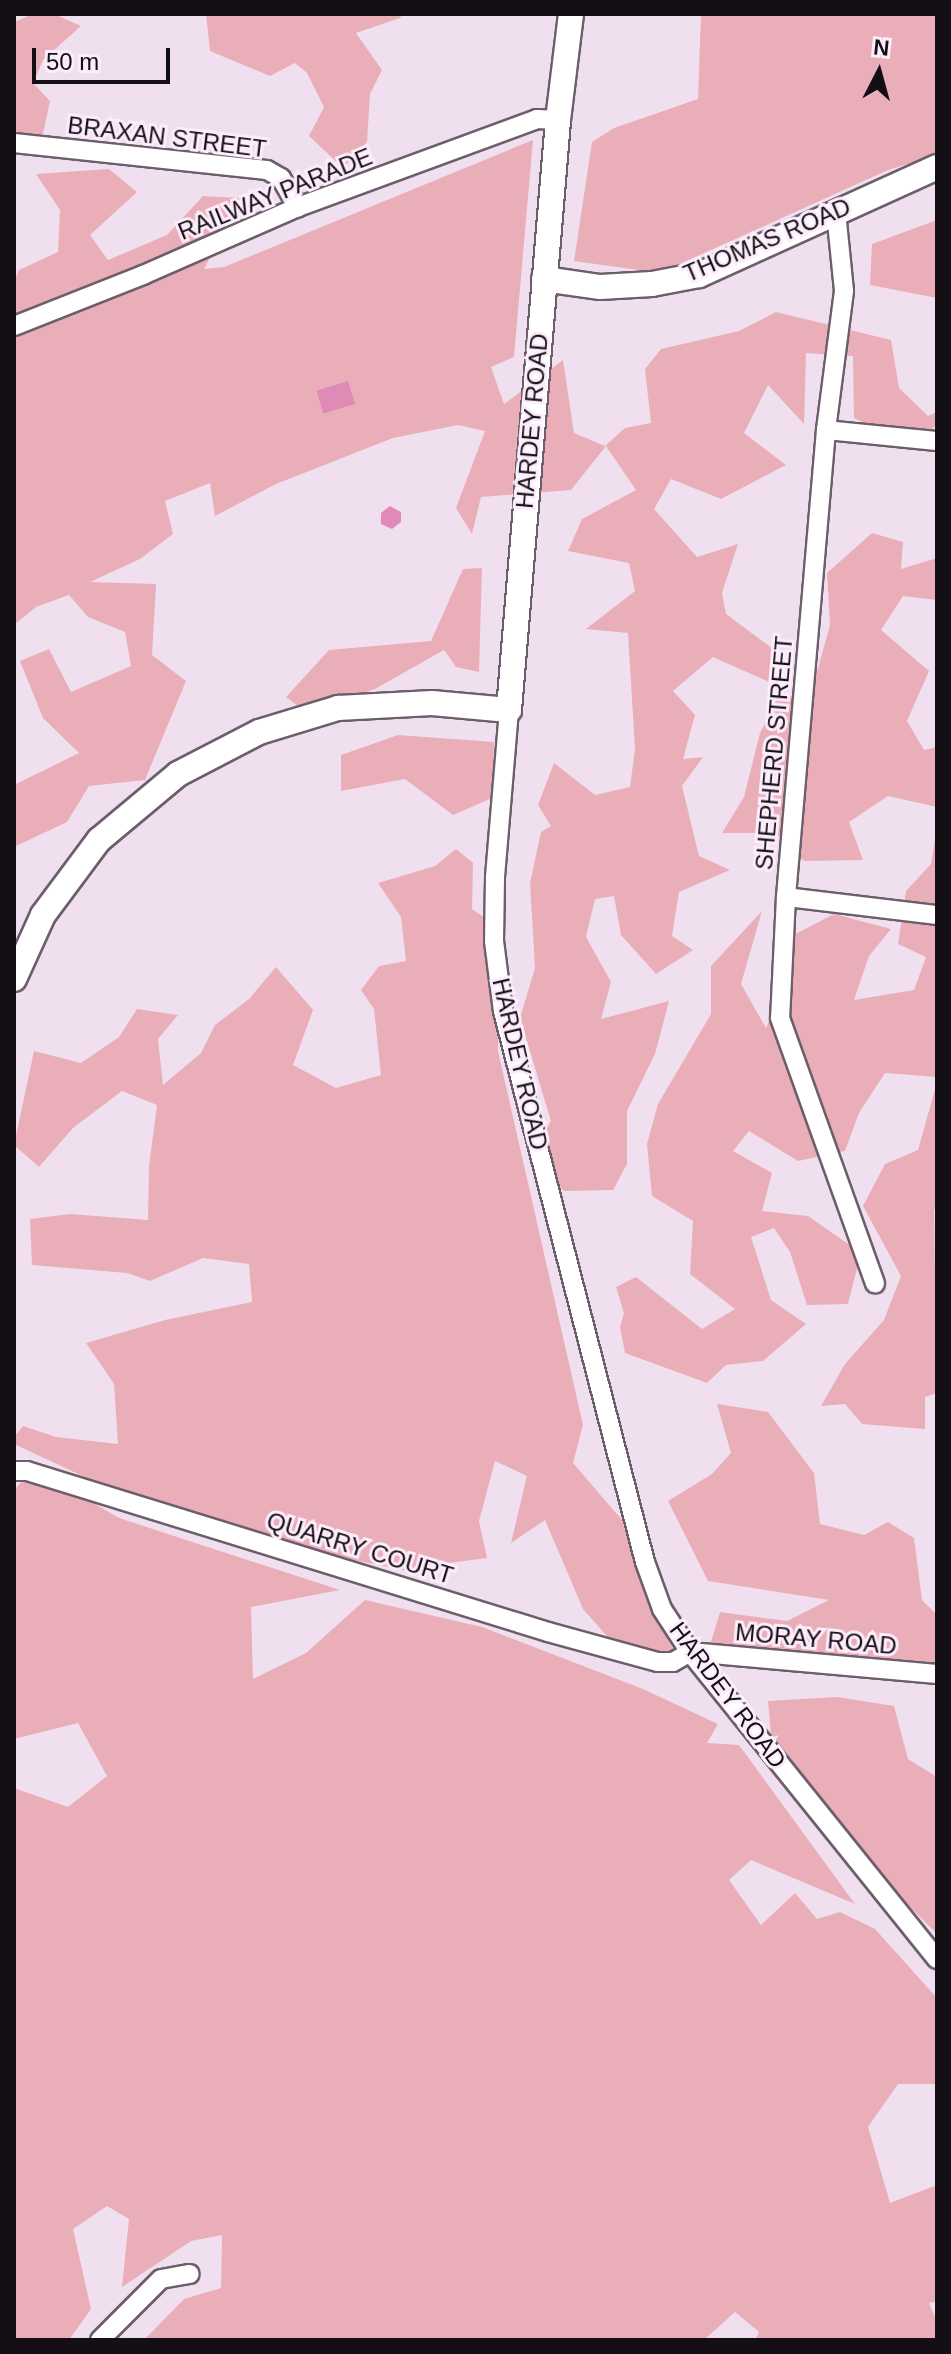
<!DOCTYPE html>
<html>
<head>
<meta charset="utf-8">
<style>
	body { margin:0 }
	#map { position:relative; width:951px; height:2354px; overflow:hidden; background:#f0e0ef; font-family:Helvetica,sans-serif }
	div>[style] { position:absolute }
	.green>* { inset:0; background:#eaaeb9 }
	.building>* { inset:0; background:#df8ab7; transform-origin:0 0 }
	.roads { filter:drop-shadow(2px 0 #6c5e6b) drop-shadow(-2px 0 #6c5e6b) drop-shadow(0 2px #6c5e6b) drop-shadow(0 -2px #6c5e6b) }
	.minor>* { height:18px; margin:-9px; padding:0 9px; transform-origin:9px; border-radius:9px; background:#fff }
	.tertiary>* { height:24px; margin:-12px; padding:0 12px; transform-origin:12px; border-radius:12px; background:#fff }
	span { translate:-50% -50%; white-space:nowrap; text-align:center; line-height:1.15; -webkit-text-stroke:6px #fdedfc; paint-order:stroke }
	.street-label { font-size:24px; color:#140f14 }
	.frame { position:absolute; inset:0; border:16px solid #140f14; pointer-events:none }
	.north { position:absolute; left:839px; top:32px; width:80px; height:80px; -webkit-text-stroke:6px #fdedfc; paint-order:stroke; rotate:6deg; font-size:22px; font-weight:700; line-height:32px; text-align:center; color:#140f14 }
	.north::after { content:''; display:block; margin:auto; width:28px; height:36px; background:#140f14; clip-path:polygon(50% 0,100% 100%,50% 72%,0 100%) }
	.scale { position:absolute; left:32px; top:48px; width:138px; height:36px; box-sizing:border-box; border:4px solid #140f14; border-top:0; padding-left:10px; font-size:24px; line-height:28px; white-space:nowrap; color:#140f14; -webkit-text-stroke:6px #fdedfc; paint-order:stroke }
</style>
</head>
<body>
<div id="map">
	<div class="green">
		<i style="clip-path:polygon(33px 14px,54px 14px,81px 26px,43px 60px,33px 83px,50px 101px,43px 134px,14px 138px,14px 22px)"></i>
		<i style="clip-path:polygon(206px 14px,402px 14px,400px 18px,356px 33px,382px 70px,370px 94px,367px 142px,343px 168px,309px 136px,324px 107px,307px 73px,295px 63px,270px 76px,210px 51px)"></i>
		<i style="clip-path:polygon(701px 14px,937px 14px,937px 155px,888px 170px,660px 273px,574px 261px,592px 142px,614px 128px,698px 99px)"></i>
		<i style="clip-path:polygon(533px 140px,514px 357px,491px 367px,504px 404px,563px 360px,574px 433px,605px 446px,625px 428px,651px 423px,645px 369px,661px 349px,739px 331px,776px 312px,891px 340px,899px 388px,928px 416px,937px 412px,937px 424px,912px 447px,854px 418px,853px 356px,806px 353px,804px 424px,768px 385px,744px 433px,786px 465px,721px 499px,671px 479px,654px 509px,697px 557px,738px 544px,722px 593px,726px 614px,784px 657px,778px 686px,713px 657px,673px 691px,695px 715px,683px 759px,703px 757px,682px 786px,699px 856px,730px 870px,679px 892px,672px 936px,693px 950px,656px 974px,621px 935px,614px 896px,595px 899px,586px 937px,611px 982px,601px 1019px,669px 1001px,655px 1054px,627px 1111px,627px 1164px,613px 1190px,564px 1191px,532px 1156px,551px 1121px,520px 1018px,535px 968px,530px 883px,541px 832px,551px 826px,538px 805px,554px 763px,595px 795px,630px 787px,635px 749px,628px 633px,586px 629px,635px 591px,629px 563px,568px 551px,582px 519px,636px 490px,606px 446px,571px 490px,481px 497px,472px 534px,456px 508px,485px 431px,458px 425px,393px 438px,276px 484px,215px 516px,210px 483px,165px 501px,173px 534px,140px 559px,90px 582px,156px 584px,152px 655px,186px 681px,145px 780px,89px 786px,67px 822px,14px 847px,14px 785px,79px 753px,43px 718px,20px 661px,49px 649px,71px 692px,131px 666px,125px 632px,88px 617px,69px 595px,36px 607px,14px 625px,14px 282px,19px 270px,58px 252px,60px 210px,36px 174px,109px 169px,137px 192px,90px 235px,108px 260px,167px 235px,203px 196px,240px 198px,204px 269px,224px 267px)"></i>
		<i style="clip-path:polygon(937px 220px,937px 298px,870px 285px,872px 244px)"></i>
		<i style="clip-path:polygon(872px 533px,903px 542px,901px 569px,937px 558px,937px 600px,903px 596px,881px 630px,929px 671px,907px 721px,924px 750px,937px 747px,937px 807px,888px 796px,849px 822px,863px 860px,804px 861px,775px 833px,722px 833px,744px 797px,760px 733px,776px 701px,812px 690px,830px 625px,827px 573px)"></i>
		<i style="clip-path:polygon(482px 568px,479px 672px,456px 667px,444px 650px,375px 689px,306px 712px,286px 697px,329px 650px,431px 641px,463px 569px)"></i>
		<i style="clip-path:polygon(398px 735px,494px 742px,492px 798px,453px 815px,405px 779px,341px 791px,341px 755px)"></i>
		<i style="clip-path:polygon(937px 827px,937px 1077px,885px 1073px,859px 1113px,845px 1151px,798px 1161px,749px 1131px,733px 1151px,772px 1173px,762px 1211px,808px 1216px,861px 1253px,848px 1304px,807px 1305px,790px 1252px,774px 1228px,751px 1237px,771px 1300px,806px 1324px,763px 1361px,726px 1365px,707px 1383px,625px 1353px,620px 1327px,624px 1313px,616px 1287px,636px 1277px,702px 1329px,735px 1309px,690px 1274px,693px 1221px,652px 1196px,647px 1144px,658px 1104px,711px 1014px,711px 966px,762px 911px,741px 984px,766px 1028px,782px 993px,780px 942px,834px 914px,891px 929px,869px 956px,854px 1000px,914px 990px,926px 957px,898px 944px,906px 891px,931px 864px)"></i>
		<i style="clip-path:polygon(456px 849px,473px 863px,472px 909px,498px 927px,498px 1051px,583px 1425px,573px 1463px,622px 1520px,647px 1600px,675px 1653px,620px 1651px,583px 1609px,545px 1520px,511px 1543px,527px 1476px,495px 1461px,479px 1521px,487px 1558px,433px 1565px,412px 1572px,276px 1544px,108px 1488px,14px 1444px,14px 1437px,23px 1426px,56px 1437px,118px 1444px,114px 1384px,86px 1343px,165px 1320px,252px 1302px,249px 1264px,203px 1258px,150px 1281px,127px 1273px,32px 1265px,30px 1219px,70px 1214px,148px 1220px,149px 1166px,157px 1105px,122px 1091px,73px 1128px,39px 1167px,14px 1145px,34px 1051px,81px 1063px,119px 1037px,137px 1009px,178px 1015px,158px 1039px,163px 1085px,201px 1053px,215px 1025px,249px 999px,276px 967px,313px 1010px,293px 1065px,336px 1088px,381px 1075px,374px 1009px,361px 990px,379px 966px,406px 961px,401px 917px,378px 883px,435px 866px)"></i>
		<i style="clip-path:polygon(937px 1082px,937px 1209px,934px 1209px,937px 1393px,925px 1397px,925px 1429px,862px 1424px,845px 1404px,821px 1406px,845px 1364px,884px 1320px,901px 1276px,863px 1206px,885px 1164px,918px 1150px)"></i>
		<i style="clip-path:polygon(717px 1404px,768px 1412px,814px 1473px,820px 1524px,864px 1535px,888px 1522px,914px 1538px,922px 1600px,937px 1615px,937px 1676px,840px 1670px,793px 1673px,727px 1655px,711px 1642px,720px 1612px,787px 1621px,829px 1600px,708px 1581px,668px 1501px,712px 1474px,731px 1453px)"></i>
		<i style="clip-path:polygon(29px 1474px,44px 1474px,119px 1518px,340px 1590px,251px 1607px,253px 1679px,306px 1653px,365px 1600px,482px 1627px,643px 1689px,718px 1724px,707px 1743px,739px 1745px,855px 1904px,751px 1860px,729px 1880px,761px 1925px,795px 1893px,817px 1919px,840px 1912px,875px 1929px,937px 1998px,937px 2084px,898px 2084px,868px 2127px,890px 2203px,937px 2185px,937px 2301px,929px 2303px,937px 2322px,937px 2340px,755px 2340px,759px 2332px,735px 2312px,704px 2340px,144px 2340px,184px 2299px,221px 2288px,222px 2235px,191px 2241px,122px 2287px,129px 2219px,107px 2206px,73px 2229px,91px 2309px,69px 2340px,14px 2340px,14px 1788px,68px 1807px,107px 1776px,78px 1723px,14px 1739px,14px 1490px)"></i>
		<i style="clip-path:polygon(837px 1697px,894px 1706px,908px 1759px,937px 1777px,937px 1934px,904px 1901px,771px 1734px,768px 1701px)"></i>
	</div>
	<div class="building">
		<i style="left:348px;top:381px;width:24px;height:33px;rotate:73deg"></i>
		<i style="clip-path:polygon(390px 506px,401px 512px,401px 522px,392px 529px,381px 524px,381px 513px)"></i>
	</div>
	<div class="roads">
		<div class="minor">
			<i style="left:14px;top:143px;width:254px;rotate:6.1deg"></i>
			<i style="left:267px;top:170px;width:16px;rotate:30deg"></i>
			<i style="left:281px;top:178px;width:34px;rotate:60deg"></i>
			<i style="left:836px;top:212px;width:79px;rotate:84.2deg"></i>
			<i style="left:844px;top:291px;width:140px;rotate:97.4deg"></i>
			<i style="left:826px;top:430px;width:469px;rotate:94.9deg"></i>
			<i style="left:786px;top:897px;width:121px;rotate:92.8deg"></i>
			<i style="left:780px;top:1018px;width:282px;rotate:70.3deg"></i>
			<i style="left:14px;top:326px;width:139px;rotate:-21.6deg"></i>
			<i style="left:143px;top:275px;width:169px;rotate:-23.7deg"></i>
			<i style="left:298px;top:207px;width:255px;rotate:-20.2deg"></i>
			<i style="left:537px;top:119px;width:21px;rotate:3deg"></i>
			<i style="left:826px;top:430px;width:112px;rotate:5.7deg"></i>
			<i style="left:509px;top:710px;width:169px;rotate:94.8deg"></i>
			<i style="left:495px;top:878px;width:63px;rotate:90.9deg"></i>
			<i style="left:494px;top:941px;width:71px;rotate:82.7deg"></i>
			<i style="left:503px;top:1011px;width:569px;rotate:75.55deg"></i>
			<i style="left:645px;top:1562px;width:50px;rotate:70.1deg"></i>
			<i style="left:662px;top:1609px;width:51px;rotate:56.9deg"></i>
			<i style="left:690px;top:1652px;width:394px;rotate:51.2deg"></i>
			<i style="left:786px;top:897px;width:152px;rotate:6.8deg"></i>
			<i style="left:14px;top:1471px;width:13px"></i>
			<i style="left:27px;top:1471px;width:545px;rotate:17.17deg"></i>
			<i style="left:548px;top:1632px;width:114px;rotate:15.3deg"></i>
			<i style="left:658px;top:1662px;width:15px"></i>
			<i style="left:673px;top:1662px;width:20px;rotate:-30deg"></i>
			<i style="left:690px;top:1652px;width:248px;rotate:5.1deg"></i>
			<i style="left:100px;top:2340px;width:86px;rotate:-45deg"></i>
			<i style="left:161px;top:2279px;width:29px;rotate:-10deg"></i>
		</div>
		<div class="tertiary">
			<i style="left:544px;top:279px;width:57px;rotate:8.1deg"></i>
			<i style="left:600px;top:287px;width:52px;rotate:-3.3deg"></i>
			<i style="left:652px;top:284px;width:48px;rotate:-10.8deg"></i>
			<i style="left:699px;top:275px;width:261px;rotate:-24.4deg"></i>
			<i style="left:14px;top:979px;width:70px;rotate:-65.6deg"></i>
			<i style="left:43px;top:915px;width:94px;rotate:-53.3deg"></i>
			<i style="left:99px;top:840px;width:103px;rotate:-39.9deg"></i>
			<i style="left:178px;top:774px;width:91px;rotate:-27.4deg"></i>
			<i style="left:259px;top:732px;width:83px;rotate:-16.9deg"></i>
			<i style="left:338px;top:708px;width:94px;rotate:-3deg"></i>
			<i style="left:432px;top:703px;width:77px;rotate:5.2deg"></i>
			<i style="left:509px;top:710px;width:592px;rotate:-85.25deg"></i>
			<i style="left:558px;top:120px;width:107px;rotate:-83deg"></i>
		</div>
	</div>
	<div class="street-label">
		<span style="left:167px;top:137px;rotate:7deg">BRAXAN STREET</span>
		<span style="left:275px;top:194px;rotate:-22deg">RAILWAY PARADE</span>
		<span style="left:767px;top:240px;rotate:-23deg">THOMAS ROAD</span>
		<span style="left:532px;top:421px;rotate:-85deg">HARDEY ROAD</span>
		<span style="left:774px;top:753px;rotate:-85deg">SHEPHERD STREET</span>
		<span style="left:520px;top:1064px;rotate:77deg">HARDEY ROAD</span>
		<span style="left:360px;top:1548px;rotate:17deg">QUARRY COURT</span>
		<span style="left:816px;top:1639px;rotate:5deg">MORAY ROAD</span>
		<span style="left:728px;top:1695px;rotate:53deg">HARDEY ROAD</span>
	</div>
	<div class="frame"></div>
	<div class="north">N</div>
	<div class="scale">50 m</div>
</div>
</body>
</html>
